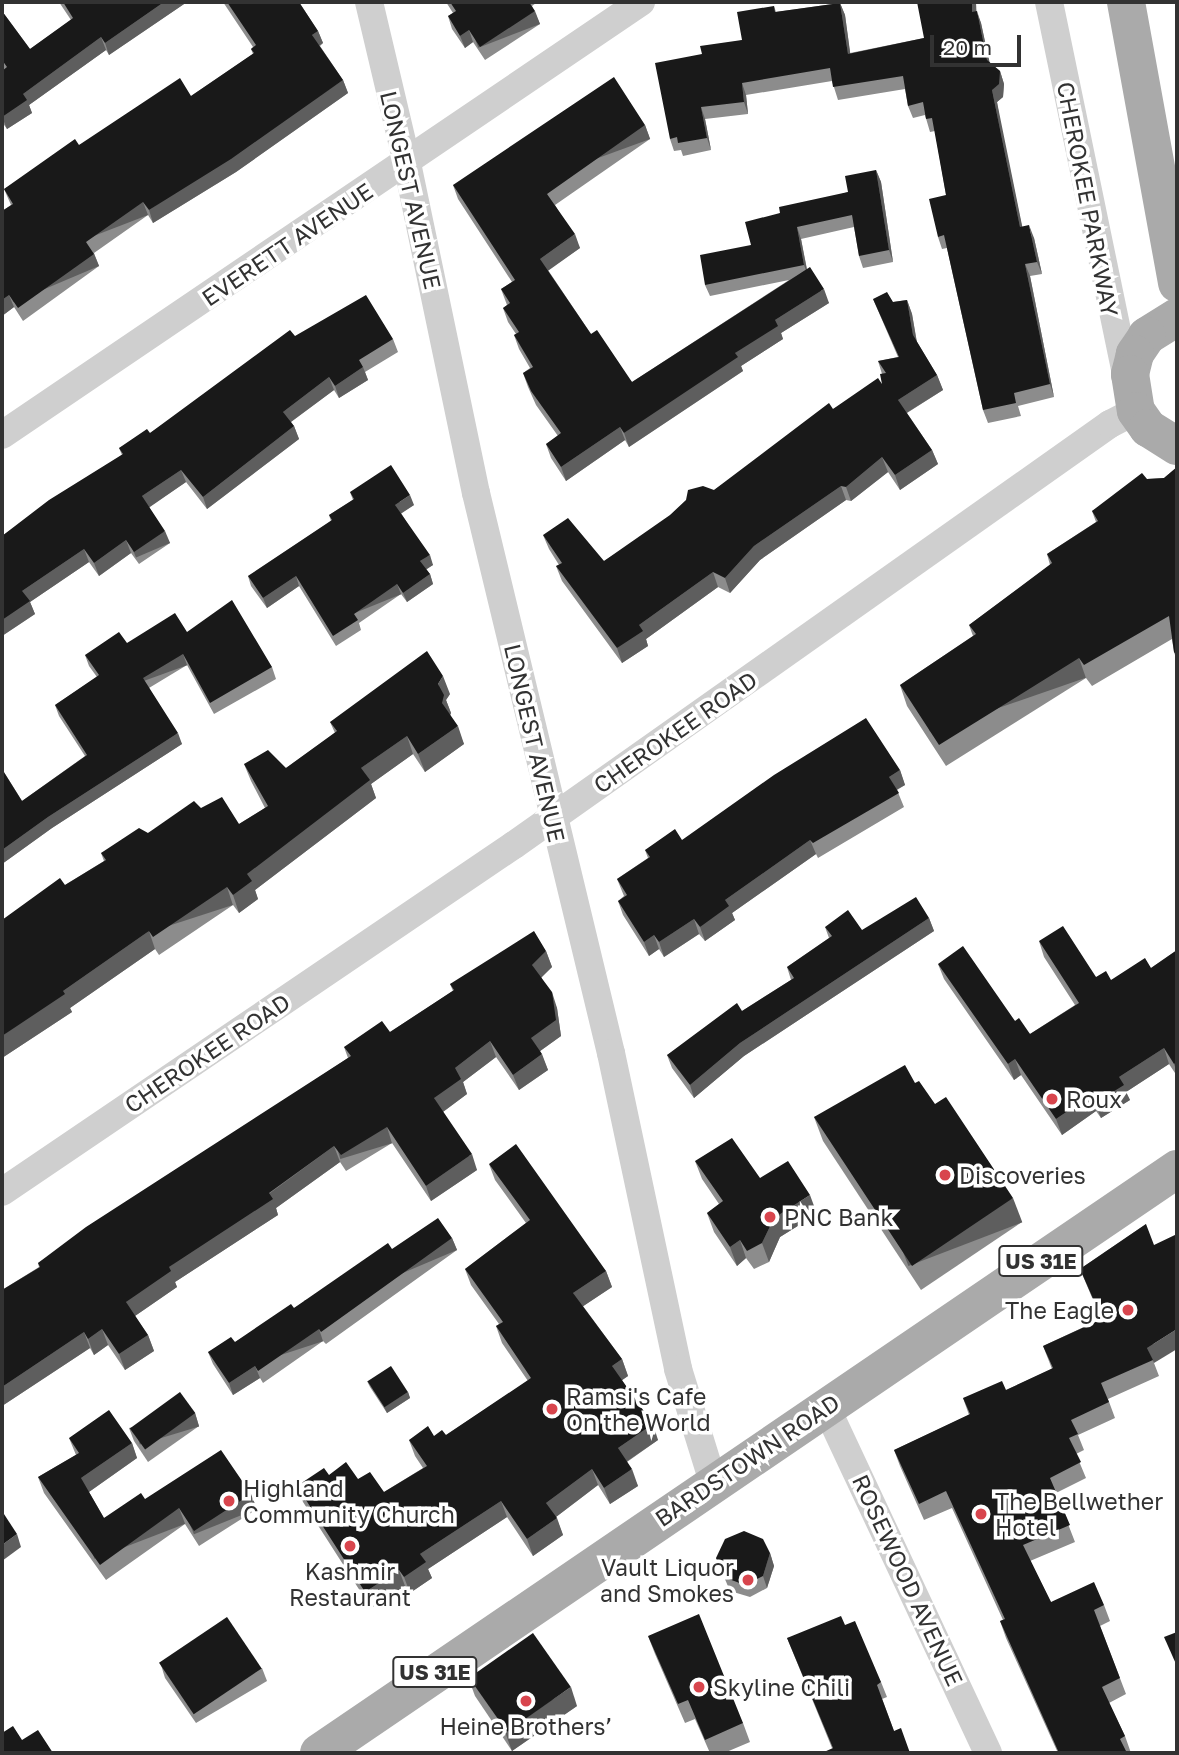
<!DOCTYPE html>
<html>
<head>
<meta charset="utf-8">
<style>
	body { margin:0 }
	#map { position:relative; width:1179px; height:1755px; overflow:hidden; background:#fff; font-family:"Golos Text",sans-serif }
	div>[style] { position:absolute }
	.minor>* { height:28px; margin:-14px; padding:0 14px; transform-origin:14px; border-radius:14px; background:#cfcfcf }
	.primary>* { height:38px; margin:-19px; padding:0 19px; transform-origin:19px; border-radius:19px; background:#aaa }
	.wall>* { inset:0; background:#8c8c8c }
	.shaded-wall>* { inset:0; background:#5e5e5e; transform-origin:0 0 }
	.building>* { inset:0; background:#191919; transform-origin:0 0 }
	.dots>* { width:19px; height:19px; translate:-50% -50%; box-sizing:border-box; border:4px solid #fff; border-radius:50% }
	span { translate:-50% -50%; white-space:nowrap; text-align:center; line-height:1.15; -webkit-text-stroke:7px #fff; paint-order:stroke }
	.shield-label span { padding:2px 5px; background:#fff; border:2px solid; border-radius:5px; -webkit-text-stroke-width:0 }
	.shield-label { font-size:21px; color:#323232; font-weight:700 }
	.street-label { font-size:23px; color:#323232 }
	.poi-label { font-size:23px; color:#323232 }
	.left { translate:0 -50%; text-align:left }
	.right { translate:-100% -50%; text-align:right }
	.frame { position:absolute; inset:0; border:4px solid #323232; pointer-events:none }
	.scale { position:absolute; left:930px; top:35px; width:91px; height:32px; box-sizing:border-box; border:4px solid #323232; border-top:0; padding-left:9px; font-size:21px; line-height:24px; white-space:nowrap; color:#323232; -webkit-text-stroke:5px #fff; paint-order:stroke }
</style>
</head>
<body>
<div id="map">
	<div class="minor">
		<i style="left:369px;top:2px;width:165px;rotate:76.7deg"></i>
		<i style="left:407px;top:163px;width:337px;rotate:78.2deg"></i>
		<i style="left:476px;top:493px;width:576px;rotate:76.45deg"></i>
		<i style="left:611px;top:1053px;width:323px;rotate:78deg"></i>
		<i style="left:678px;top:1369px;width:118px;rotate:72.8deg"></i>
		<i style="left:1049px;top:2px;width:389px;rotate:78.3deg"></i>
		<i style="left:2px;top:435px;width:772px;rotate:-34.12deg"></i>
		<i style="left:2px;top:1192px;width:619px;rotate:-34.13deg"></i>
		<i style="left:514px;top:845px;width:730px;rotate:-35.24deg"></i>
		<i style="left:1110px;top:424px;width:29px;rotate:-27deg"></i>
		<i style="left:826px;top:1407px;width:382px;rotate:64.9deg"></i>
	</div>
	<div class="primary">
		<i style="left:1126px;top:2px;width:286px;rotate:79.7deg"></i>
		<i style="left:1177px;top:317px;width:36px;rotate:148deg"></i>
		<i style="left:1147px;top:336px;width:22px;rotate:124deg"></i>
		<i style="left:1135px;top:354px;width:21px;rotate:104deg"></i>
		<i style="left:1130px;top:374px;width:37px;rotate:81deg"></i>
		<i style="left:1136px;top:411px;width:21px;rotate:55deg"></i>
		<i style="left:1148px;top:428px;width:34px;rotate:32deg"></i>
		<i style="left:319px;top:1753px;width:1038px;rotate:-34.24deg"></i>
	</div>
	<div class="wall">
		<i style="clip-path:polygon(59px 2px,187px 2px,109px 55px,106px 50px,29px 105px,32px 113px,7px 129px,2px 122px,2px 71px,4px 70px,2px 67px,2px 11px,30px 49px,71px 20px)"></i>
		<i style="clip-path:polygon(223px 2px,299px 2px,318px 31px,323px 43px,320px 46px,343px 80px,348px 93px,236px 172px,153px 223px,148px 215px,94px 253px,99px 266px,23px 321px,14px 307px,2px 316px,2px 211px,11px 205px,4px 189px,79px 145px,191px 96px,253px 54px,251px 49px,253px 47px)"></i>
		<i style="clip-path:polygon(446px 2px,536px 2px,536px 3px,532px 6px,540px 24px,485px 60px,473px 42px,465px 48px,452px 29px,448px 16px,453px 13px)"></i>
		<i style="clip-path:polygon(840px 3px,845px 15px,850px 53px,924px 38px,976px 11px,981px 23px,989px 62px,1000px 71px,1004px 84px,1003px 97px,997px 102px,1000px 121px,1022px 227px,1034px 238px,1042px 274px,1030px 276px,1054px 397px,1018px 406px,1021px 416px,988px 423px,983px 410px,947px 248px,942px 249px,938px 237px,946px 195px,935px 131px,930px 132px,925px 115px,913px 118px,908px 106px,905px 89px,838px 100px,832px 81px,746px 95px,748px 114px,705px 119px,711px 150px,683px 156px,681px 150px,674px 151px,670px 139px,702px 54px,742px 40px,774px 6px,776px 12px)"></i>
		<i style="clip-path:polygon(645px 125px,650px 139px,555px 205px,580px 248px,548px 270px,591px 334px,632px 382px,789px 280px,710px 296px,705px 285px,751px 245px,780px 213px,848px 192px,876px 170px,881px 182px,893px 262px,863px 268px,859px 256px,854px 227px,801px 239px,807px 269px,829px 303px,781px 333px,783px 339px,741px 366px,743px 371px,629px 447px,625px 440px,566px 481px,551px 458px,546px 444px,558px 436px,536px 405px,528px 387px,523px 373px,530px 368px,519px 349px,514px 335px,516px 334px,508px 322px,503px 308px,507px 305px,501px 289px,512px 282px,458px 199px,453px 185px)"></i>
		<i style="clip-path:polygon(873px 299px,893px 302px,907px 300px,912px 314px,917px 342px,937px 375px,943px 390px,907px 413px,932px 450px,938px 464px,900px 490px,888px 472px,851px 501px,846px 500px,760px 560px,730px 593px,718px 587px,646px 639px,648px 646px,622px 663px,562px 581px,556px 566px,559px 565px,549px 549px,543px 535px,604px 561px,714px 490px,833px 409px,882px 384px,882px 374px,878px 361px,898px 357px)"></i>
		<i style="clip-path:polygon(295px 336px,393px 339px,398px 352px,365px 372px,368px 380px,339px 398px,334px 390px,291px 422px,294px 426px,299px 439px,207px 509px,186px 482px,149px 507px,170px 543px,139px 564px,131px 553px,99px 576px,89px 562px,30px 602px,35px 614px,2px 636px,2px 536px,122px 455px,119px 448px,150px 433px)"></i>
		<i style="clip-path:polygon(1177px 467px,1177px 661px,1174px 652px,1172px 639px,1092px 686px,1086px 678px,946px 766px,907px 706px,900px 685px,973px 636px,969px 625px,1050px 565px,1047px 554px,1096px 522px,1092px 511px,1147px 479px,1164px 478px)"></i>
		<i style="clip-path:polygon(350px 492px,414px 505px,401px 513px,433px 565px,426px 569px,430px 574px,433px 584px,407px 602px,401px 594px,359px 623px,361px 630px,336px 646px,299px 586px,267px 608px,251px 586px,248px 576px,331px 521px,329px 515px,353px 500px)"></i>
		<i style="clip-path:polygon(187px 632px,272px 667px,276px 679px,214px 714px,187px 665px,149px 688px,182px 744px,52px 828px,2px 864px,2px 769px,22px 801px,85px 756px,59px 716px,55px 705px,97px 677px,89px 666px,85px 655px,127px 643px)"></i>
		<i style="clip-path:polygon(450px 694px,446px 700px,451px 713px,450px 715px,464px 744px,425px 772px,413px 754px,371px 784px,376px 798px,255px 890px,258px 899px,239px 913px,233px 905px,159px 955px,155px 949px,70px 1008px,72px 1012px,2px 1058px,2px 920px,65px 885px,104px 861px,101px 853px,148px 833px,201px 808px,239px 824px,265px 808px,251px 781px,244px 764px,286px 768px,335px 733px,330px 722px)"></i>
		<i style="clip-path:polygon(900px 770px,905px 785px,897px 790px,904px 807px,818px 858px,816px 854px,732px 913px,735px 920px,705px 941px,699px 934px,664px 957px,659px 949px,649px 956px,623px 915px,618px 901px,624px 896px,617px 879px,648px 858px,645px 850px,682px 840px)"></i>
		<i style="clip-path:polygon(929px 918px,934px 931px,744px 1056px,694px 1098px,672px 1068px,667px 1055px,742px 1011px,791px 980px,787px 967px,829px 938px,825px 927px,862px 930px)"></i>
		<i style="clip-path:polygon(1039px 941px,1096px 977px,1111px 980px,1151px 968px,1177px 950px,1177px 1076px,1169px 1064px,1126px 1092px,1130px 1100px,1101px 1118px,1096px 1111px,1062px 1135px,1021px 1075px,1014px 1080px,944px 979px,938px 964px,1015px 1021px,1030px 1034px,1075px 1005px,1044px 957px)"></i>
		<i style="clip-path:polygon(546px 951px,552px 967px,541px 977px,557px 1008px,561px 1036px,540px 1051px,548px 1070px,519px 1090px,496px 1057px,463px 1082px,467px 1094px,443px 1112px,477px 1170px,431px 1201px,392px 1143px,346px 1171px,340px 1162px,276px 1208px,278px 1215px,175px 1282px,177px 1287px,135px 1316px,148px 1335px,154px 1351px,125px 1370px,108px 1345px,94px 1355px,90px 1348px,2px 1406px,2px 1290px,39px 1267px,38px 1263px,348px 1058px,344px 1047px,390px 1032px,453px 991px,450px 984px)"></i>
		<i style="clip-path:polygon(915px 1083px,1022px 1222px,921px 1290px,823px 1141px,814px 1117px)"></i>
		<i style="clip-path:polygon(695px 1161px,760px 1178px,817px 1214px,780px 1237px,769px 1262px,754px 1269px,746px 1258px,737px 1266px,714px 1232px,707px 1213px,719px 1204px,702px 1179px)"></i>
		<i style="clip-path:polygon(489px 1164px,606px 1271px,612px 1287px,583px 1306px,622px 1359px,628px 1376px,622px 1380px,658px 1440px,627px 1462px,638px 1486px,610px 1504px,598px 1485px,556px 1517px,563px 1535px,533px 1556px,507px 1517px,428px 1569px,432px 1578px,410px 1593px,405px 1586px,371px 1608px,303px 1502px,297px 1486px,329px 1475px,358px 1479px,384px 1492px,423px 1468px,415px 1456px,409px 1440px,434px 1436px,446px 1435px,528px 1381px,502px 1343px,496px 1326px,499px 1324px,471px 1285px,465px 1269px,526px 1223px,495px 1180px)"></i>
		<i style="clip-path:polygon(1146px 1224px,1154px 1363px,1159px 1376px,1108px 1399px,1115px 1418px,1078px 1435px,1084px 1450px,1076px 1454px,1086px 1478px,1056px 1493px,1075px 1542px,1030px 1561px,1051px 1602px,1104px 1605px,1110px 1621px,1100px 1626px,1126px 1694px,1109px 1703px,1125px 1736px,1131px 1753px,1058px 1753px,1006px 1638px,1000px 1621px,1003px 1620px,952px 1508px,924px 1520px,900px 1466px,894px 1450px,969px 1415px,963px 1398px,1006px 1390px,1052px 1369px,1043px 1346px,1101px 1319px,1080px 1269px)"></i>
		<i style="clip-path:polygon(452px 1238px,457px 1250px,326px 1344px,323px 1341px,263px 1383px,260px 1378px,233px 1395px,213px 1364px,208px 1352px,235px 1342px,294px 1308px,392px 1249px)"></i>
		<i style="clip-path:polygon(367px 1381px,408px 1392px,410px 1398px,387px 1413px,370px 1387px)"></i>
		<i style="clip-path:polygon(195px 1413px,199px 1426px,148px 1462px,134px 1441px,129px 1428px)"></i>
		<i style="clip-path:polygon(69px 1438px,132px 1443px,137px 1458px,89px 1492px,104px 1518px,145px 1499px,257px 1509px,199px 1546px,185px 1524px,106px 1580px,44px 1493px,38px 1477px,76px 1455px)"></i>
		<i style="clip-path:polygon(770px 1553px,774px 1566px,767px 1588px,750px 1597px,730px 1591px,716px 1558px)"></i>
		<i style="clip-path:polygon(845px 1625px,881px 1682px,887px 1697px,882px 1699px,894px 1731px,910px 1753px,832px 1748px,787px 1638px)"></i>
		<i style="clip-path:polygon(648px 1636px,743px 1723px,750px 1742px,724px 1753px,710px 1753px,695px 1719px,685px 1723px,655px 1654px)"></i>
		<i style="clip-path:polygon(161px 1665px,262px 1668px,267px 1681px,196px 1723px,165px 1678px)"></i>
		<i style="clip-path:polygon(468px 1677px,577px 1706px,512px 1751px,475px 1696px)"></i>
	</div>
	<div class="shaded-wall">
		<i style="clip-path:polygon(164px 2px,187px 2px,109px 55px,105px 43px)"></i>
		<i style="clip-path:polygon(972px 2px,976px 2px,977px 24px,972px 12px)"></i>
		<i style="clip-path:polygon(840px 3px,845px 15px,852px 66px,848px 54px)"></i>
		<i style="left:535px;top:11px;width:14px;height:66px;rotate:69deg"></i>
		<i style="clip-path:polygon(977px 11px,981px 23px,992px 73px,987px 60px)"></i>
		<i style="clip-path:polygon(469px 30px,473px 42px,465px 48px,460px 36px)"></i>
		<i style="clip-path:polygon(318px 31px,323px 43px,317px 47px,312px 35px)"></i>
		<i style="clip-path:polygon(101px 37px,106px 50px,29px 105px,32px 113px,7px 129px,2px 117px,23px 94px)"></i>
		<i style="clip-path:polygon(1000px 71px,1004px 84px,1003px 97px,997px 102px,1025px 240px,1020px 227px,992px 90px)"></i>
		<i style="clip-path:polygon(343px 80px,348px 93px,236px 172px,153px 223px,149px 210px)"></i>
		<i style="clip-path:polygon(742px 83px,746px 95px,748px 114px,744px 102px)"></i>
		<i style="clip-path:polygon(701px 107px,705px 119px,711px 150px,707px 138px)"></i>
		<i style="left:645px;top:125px;width:15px;height:120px;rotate:70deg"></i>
		<i style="clip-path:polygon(876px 170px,881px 182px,893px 262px,889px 250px)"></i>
		<i style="left:143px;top:202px;width:14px;height:70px;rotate:69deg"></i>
		<i style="clip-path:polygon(1029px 225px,1034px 238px,1042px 274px,1037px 262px)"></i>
		<i style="clip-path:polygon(797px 227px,801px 239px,808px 276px,804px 265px)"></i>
		<i style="clip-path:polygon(575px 234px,580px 248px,545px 273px,540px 259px)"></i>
		<i style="left:94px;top:254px;width:13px;height:93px;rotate:67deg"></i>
		<i style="clip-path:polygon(1025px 264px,1030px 276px,1054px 397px,1050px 384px)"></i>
		<i style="clip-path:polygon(824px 289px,829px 303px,781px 333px,783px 339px,741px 366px,743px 371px,629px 447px,624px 433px,735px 353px,775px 320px)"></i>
		<i style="clip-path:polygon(9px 295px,14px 307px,2px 316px,2px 300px)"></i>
		<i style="clip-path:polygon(907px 300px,912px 314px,918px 350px,913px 335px)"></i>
		<i style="clip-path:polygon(363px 367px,368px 380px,339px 398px,335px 386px)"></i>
		<i style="clip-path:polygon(937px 375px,943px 390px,903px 415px,898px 400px)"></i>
		<i style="clip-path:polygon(329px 377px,334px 390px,288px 424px,283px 412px)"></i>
		<i style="clip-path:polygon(294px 426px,299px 439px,207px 509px,203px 497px)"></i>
		<i style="clip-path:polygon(620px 427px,625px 440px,566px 481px,561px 467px)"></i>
		<i style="clip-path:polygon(932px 450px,938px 464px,900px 490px,895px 475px)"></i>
		<i style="clip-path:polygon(882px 457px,888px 472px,851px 501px,846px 487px)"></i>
		<i style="clip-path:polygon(181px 470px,186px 482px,147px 509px,142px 496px)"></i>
		<i style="clip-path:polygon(841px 486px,846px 500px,760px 560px,730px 593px,725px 578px,754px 546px)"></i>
		<i style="clip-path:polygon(410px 495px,414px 505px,399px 515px,395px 505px)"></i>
		<i style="left:165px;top:531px;width:13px;height:37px;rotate:67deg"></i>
		<i style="clip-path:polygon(126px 540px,131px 553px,99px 576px,94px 563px)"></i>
		<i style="clip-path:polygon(84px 549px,89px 562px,30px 602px,35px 614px,2px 636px,2px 620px,22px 591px)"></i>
		<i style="clip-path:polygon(430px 555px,433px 565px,424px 571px,420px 561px)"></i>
		<i style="clip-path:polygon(713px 572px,718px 587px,646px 639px,648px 646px,622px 663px,617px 648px,639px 625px)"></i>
		<i style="clip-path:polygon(430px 574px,433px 584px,407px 602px,403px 593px)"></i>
		<i style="clip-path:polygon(296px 576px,299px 586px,267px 608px,263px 598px)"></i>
		<i style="left:397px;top:584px;width:11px;height:52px;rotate:68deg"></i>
		<i style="left:183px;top:654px;width:12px;height:47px;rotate:70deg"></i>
		<i style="left:1079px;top:658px;width:21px;height:165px;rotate:71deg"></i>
		<i style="clip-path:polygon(443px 676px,450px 694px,446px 700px,451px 713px,448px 720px,442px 703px,438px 684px)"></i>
		<i style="clip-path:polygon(458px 726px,464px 744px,425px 772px,418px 754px)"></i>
		<i style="clip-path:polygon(178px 733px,182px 744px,52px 828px,2px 864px,2px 850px,48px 817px)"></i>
		<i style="clip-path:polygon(407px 736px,413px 754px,371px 784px,376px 798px,255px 890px,258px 899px,239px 913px,233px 895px,247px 874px,361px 768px)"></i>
		<i style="clip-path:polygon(900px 770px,905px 785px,894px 791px,889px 777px)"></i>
		<i style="clip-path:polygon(810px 840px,816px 854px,732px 913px,735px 920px,705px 941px,700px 927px,725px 900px)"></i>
		<i style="left:227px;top:887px;width:19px;height:89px;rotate:72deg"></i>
		<i style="clip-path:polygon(929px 918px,934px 931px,744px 1056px,694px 1098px,690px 1085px,740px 1043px)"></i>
		<i style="clip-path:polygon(694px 919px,699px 934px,664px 957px,659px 942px)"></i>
		<i style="clip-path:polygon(149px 931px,155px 949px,70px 1008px,72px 1012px,2px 1058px,2px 1036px,63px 991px)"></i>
		<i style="clip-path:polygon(654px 935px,659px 949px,649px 956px,644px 942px)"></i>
		<i style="clip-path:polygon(546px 951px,552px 967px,538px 981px,532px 965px)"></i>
		<i style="clip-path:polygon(552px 992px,557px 1008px,561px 1036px,536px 1054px,531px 1038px)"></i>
		<i style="clip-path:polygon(490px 1041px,496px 1057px,463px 1082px,467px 1094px,440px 1114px,434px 1098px,455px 1068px)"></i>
		<i style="clip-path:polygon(1164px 1048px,1169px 1064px,1126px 1092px,1130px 1100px,1101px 1118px,1095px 1103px,1119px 1077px)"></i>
		<i style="clip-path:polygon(542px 1054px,548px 1070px,519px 1090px,513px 1075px)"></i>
		<i style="clip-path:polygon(1015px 1059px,1021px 1075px,1014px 1080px,1008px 1064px)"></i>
		<i style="clip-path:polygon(1177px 1062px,1177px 1073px,1174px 1064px)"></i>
		<i style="clip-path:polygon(1090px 1096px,1096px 1111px,1062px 1135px,1056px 1119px)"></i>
		<i style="left:387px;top:1127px;width:17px;height:54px;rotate:73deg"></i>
		<i style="clip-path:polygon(334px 1146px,340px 1162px,276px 1208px,278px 1215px,175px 1282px,177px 1287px,132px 1318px,126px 1302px,169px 1267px)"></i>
		<i style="clip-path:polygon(472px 1154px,477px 1170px,431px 1201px,426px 1186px)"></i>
		<i style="clip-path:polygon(810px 1195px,817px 1214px,780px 1237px,769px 1262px,762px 1243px,774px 1218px)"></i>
		<i style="left:1013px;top:1198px;width:26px;height:122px;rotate:69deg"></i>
		<i style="left:452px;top:1238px;width:13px;height:161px;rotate:67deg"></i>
		<i style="clip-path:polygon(740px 1240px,746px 1258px,737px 1266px,730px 1247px)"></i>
		<i style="clip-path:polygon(606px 1271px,612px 1287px,579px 1309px,573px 1293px)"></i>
		<i style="clip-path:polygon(102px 1329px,108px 1345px,94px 1355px,88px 1339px)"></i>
		<i style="left:319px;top:1329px;width:13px;height:74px;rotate:72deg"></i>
		<i style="clip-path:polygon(1177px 1329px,1177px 1349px,1154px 1363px,1147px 1348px)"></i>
		<i style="clip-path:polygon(84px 1332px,90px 1348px,2px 1406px,2px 1387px)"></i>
		<i style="clip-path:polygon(148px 1335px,154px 1351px,125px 1370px,119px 1354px)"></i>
		<i style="clip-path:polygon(622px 1359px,628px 1376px,618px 1383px,612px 1366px)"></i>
		<i style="clip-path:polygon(255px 1366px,260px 1378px,233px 1395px,229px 1383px)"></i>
		<i style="clip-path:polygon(408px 1392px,410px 1398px,387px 1413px,384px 1407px)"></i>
		<i style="left:195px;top:1413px;width:14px;height:62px;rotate:73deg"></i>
		<i style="clip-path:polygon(653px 1424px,658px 1440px,623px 1464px,618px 1448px)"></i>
		<i style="clip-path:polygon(132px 1443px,137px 1458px,86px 1494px,81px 1478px)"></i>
		<i style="clip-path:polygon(592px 1469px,598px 1485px,552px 1520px,546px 1503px)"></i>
		<i style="clip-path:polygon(632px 1469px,638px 1486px,610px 1504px,604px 1488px)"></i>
		<i style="left:251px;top:1494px;width:16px;height:68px;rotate:68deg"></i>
		<i style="clip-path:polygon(501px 1501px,507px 1517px,428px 1569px,432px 1578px,410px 1593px,404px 1577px,420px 1554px)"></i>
		<i style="left:179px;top:1508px;width:17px;height:97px;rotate:69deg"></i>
		<i style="clip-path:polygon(557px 1518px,563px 1535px,533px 1556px,527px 1539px)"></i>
		<i style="clip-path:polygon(17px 1534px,21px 1547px,2px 1561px,2px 1545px)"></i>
		<i style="clip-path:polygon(770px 1553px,774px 1566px,767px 1588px,763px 1576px)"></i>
		<i style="clip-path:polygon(399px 1570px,405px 1586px,371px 1608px,365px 1592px)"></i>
		<i style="clip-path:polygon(571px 1687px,577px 1706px,512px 1751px,505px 1732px)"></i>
	</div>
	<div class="building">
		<i style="clip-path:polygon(63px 2px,164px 2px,105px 43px,101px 37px,23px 94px,27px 100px,2px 117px,2px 71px,7px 67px,2px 60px,2px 11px,30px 49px,73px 18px)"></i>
		<i style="clip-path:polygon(227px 2px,299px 2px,318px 31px,312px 35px,343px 80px,231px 159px,149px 210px,143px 202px,86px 242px,94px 254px,18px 308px,9px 295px,2px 300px,2px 211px,13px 204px,4px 189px,75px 139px,79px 145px,180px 78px,191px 96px,254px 53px,251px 49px,256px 45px)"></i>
		<i style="clip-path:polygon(450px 2px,529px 2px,535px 11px,480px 47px,469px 30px,460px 36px,448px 16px,456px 11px)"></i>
		<i style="clip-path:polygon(917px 2px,972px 2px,972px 12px,977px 11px,987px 60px,1000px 71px,999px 84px,992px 90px,1020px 227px,1029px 225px,1037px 262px,1025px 264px,1050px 384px,1014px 393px,1016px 403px,983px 410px,944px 235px,938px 237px,929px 199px,946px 195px,932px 118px,926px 119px,923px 102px,908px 106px,903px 76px,833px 87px,830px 68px,742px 83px,744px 102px,701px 107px,707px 138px,678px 143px,677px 137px,670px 139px,655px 63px,702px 54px,700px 46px,742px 40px,737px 12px,774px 6px,775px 12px,840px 3px,848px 54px,924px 38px)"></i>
		<i style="clip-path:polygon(614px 77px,645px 125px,547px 194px,575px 234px,540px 259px,591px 334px,597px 330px,632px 382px,810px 267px,824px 289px,775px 320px,778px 326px,735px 353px,738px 357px,624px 433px,620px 427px,561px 467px,546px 444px,561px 433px,531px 391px,523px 373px,533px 367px,514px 335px,519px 332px,503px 308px,510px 303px,501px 289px,515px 280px,453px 185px)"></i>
		<i style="clip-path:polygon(876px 170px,889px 250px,859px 256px,852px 215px,797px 227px,804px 265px,705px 285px,700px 255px,751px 245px,745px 222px,780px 213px,779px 207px,848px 192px,845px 176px)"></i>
		<i style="clip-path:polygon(887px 292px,893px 302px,907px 300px,913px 335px,937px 375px,898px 400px,932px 450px,895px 475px,882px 457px,846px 487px,841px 486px,754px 546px,725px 578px,713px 572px,639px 625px,643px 631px,617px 648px,556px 566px,562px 563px,543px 535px,568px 518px,604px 561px,670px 515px,686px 500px,688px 490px,703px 486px,714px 490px,829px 403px,833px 409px,878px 378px,882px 384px,880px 374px,886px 373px,878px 361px,899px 357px,873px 299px)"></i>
		<i style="clip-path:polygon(366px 295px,393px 339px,359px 360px,363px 367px,335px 386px,329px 377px,283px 412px,294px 426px,203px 497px,181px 470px,142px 496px,165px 531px,134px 552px,126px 540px,94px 563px,84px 549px,22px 591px,30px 601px,2px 620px,2px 536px,49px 500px,123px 454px,119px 448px,147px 429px,150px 433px,290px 330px,295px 336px)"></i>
		<i style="clip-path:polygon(391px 465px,410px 495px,395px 505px,430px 555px,420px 561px,430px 574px,403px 593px,397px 584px,354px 614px,358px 620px,333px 636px,296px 576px,263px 598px,248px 576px,332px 520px,329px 515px,354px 499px,350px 492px)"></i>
		<i style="clip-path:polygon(1177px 467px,1177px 656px,1174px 652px,1169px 616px,1084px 665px,1079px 658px,939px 745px,900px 685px,976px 634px,969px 625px,1052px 563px,1047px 554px,1098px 521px,1092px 511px,1142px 473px,1147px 479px,1164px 478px)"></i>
		<i style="clip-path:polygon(232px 600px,272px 667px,210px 703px,183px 654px,143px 678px,178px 733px,48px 817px,2px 850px,2px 769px,22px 801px,87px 755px,55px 705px,99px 675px,85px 655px,119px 632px,127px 643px,175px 613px,187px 632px)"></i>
		<i style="clip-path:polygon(427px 651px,443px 676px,438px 684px,444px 695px,442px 703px,458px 726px,418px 754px,407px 736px,361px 768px,370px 780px,247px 874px,252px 881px,233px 895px,227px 887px,153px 937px,149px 931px,63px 991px,65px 994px,2px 1036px,2px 920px,60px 878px,65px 885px,106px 860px,101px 853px,139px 828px,148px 833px,194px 801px,201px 808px,222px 797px,239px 824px,268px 806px,244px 764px,268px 750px,286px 768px,337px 731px,330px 722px)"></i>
		<i style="clip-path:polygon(866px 718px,900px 770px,889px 777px,899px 793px,813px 843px,810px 840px,725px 900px,729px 906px,700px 927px,694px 919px,659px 942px,654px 935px,644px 942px,618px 901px,627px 895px,617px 879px,650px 857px,645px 850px,675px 829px,682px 840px,774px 775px)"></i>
		<i style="clip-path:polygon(916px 897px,929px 918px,740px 1043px,690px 1085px,667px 1055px,737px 1003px,742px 1011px,794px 978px,787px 967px,832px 936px,825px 927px,848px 910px,862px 930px)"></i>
		<i style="clip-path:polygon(1063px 926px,1096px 977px,1106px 971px,1111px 980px,1145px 958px,1151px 968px,1177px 950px,1177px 1003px,1175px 1004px,1177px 1008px,1177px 1062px,1174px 1064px,1164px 1048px,1119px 1077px,1124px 1085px,1095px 1103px,1090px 1096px,1056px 1119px,1015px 1059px,1008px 1064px,938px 964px,963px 946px,1015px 1021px,1019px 1018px,1030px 1034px,1079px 1003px,1039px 941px)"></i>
		<i style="clip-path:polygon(534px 931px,546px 951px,532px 965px,552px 992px,556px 1020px,531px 1038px,542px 1054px,513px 1075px,490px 1041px,455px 1068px,461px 1079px,434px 1098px,472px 1154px,426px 1186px,387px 1127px,341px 1155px,334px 1146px,269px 1193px,273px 1199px,169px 1267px,171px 1271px,126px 1302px,148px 1335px,119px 1354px,102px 1329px,88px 1339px,84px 1332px,2px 1387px,2px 1290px,40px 1267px,38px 1263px,86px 1227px,351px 1056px,344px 1047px,382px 1021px,390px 1032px,454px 990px,450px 984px)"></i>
		<i style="clip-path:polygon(905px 1065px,915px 1083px,919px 1081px,935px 1104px,946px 1097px,1013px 1198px,912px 1266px,814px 1117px)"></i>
		<i style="clip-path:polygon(732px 1138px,760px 1178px,788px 1161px,810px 1195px,774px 1218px,762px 1243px,747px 1251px,740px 1240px,730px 1247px,707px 1213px,723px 1201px,695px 1161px)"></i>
		<i style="clip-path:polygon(516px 1144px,606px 1271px,573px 1293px,622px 1359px,612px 1366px,653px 1424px,618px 1448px,632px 1469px,604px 1488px,592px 1469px,546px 1503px,557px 1518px,527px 1539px,501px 1501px,420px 1554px,426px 1562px,404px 1577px,399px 1570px,365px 1592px,297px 1486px,324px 1468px,329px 1475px,346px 1462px,358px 1479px,370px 1472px,384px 1492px,427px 1466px,409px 1440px,428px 1426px,434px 1436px,442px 1430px,446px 1435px,531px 1378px,496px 1326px,503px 1322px,465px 1269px,530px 1220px,489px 1164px)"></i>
		<i style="clip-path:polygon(438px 1218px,452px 1238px,321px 1332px,319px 1329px,258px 1371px,255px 1366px,229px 1383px,208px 1352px,231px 1337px,235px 1342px,291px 1304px,294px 1308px,388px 1243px,392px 1249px)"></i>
		<i style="clip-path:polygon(1146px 1224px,1154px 1245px,1177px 1234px,1177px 1329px,1147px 1348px,1153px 1360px,1101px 1383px,1109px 1402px,1071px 1420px,1078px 1434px,1069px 1438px,1081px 1462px,1050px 1478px,1070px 1525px,1023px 1545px,1051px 1602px,1094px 1582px,1104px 1605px,1094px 1610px,1120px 1678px,1102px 1687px,1125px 1736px,1120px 1739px,1127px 1753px,1059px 1753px,1000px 1621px,1005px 1619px,946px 1491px,919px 1504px,894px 1450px,970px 1414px,963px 1398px,1002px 1381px,1006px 1390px,1053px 1368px,1043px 1346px,1102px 1319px,1080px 1269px)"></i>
		<i style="left:391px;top:1366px;width:31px;height:28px;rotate:57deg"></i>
		<i style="left:180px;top:1392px;width:26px;height:62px;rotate:54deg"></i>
		<i style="clip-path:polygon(109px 1410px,132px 1443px,81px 1478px,104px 1518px,141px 1493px,145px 1499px,221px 1450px,251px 1494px,194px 1531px,179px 1508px,100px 1565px,38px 1477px,79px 1453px,69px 1438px)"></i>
		<i style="clip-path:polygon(2px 1511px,17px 1534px,2px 1545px)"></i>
		<i style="clip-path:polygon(744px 1531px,763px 1539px,770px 1553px,763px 1576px,745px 1585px,726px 1578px,716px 1558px,725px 1539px)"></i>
		<i style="clip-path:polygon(699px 1614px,743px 1723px,705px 1740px,688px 1700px,678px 1704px,648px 1636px)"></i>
		<i style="clip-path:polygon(841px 1616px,845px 1625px,855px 1621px,881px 1682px,877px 1685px,894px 1731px,901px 1728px,910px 1753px,825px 1753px,824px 1752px,833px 1748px,787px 1638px)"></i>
		<i style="left:227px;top:1617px;width:62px;height:82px;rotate:56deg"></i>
		<i style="clip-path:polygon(1177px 1632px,1177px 1664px,1176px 1664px,1164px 1637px)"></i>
		<i style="left:533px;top:1633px;width:66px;height:78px;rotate:55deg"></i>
		<i style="clip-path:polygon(13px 1726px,22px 1740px,38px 1730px,53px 1753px,2px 1753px,2px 1733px)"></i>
	</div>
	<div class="dots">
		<i style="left:1052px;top:1099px;background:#d8454d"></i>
		<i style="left:945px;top:1175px;background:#d8454d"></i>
		<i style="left:770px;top:1217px;background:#d8454d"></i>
		<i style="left:1128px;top:1310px;background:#d8454d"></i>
		<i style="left:552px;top:1409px;background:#d8454d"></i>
		<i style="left:229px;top:1501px;background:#d8454d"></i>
		<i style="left:981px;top:1514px;background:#d8454d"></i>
		<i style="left:350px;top:1546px;background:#d8454d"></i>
		<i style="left:748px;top:1580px;background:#d8454d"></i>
		<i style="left:699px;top:1687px;background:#d8454d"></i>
		<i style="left:526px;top:1701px;background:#d8454d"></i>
	</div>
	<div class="shield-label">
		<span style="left:1041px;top:1261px">US 31E</span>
		<span style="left:435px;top:1672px">US 31E</span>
	</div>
	<div class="street-label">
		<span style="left:411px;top:190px;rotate:77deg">LONGEST AVENUE</span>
		<span style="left:1088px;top:199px;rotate:79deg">CHEROKEE PARKWAY</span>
		<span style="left:287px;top:244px;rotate:-34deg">EVERETT AVENUE</span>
		<span style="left:675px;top:732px;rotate:-35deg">CHEROKEE ROAD</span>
		<span style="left:535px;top:743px;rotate:77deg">LONGEST AVENUE</span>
		<span style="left:207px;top:1053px;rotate:-34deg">CHEROKEE ROAD</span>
		<span style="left:747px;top:1460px;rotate:-34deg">BARDSTOWN ROAD</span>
		<span style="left:908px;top:1580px;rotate:65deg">ROSEWOOD AVENUE</span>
	</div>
	<div class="poi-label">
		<span class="left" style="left:1066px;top:1099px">Roux</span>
		<span class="left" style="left:959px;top:1175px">Discoveries</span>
		<span class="left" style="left:784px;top:1217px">PNC Bank</span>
		<span class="right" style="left:1114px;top:1310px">The Eagle</span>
		<span class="left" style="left:566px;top:1409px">Ramsi's Cafe<br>On the World</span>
		<span class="left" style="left:243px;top:1501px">Highland<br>Community Church</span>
		<span class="left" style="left:995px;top:1514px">The Bellwether<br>Hotel</span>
		<span class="right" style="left:734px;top:1580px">Vault Liquor<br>and Smokes</span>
		<span style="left:350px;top:1584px">Kashmir<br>Restaurant</span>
		<span class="left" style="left:713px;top:1687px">Skyline Chili</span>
		<span style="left:526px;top:1726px">Heine Brothers’</span>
	</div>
	<div class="frame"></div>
	<div class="scale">20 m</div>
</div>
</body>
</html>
